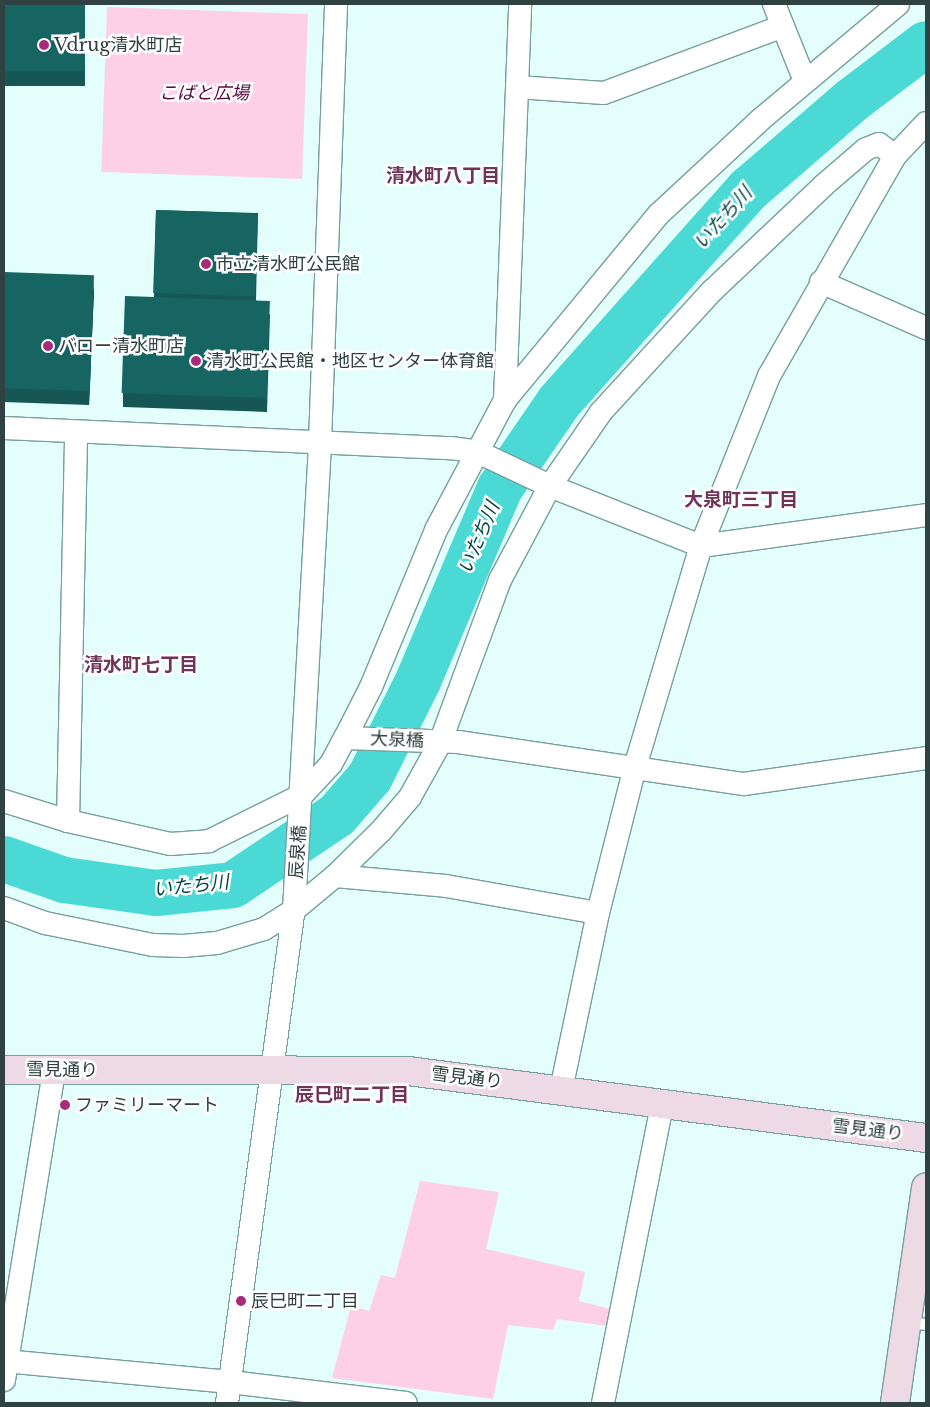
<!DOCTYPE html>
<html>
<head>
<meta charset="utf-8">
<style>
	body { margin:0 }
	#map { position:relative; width:930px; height:1407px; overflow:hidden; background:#e4fefc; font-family:"Libre Baskerville","Noto Sans JP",serif }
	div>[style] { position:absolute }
	.green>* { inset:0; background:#fdd0e8; transform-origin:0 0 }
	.river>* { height:46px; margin:-23px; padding:0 23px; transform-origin:23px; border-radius:23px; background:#4ad9d5 }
	.roads { filter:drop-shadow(1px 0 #769f9d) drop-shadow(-1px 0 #769f9d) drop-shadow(0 1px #769f9d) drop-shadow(0 -1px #769f9d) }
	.lane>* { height:11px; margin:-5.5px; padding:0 5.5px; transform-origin:5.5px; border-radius:5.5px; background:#fff }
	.street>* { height:22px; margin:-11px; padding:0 11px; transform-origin:11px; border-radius:11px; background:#fff }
	.secondary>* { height:28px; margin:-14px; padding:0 14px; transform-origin:14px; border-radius:14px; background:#eedae5 }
	.wall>* { inset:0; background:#145755; transform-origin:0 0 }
	.shaded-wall>* { inset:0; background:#104745 }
	.building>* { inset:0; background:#176563; transform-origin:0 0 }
	.dots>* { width:14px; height:14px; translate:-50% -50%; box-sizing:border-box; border:2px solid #fff; border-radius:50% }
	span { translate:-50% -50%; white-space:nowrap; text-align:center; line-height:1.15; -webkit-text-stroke:5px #fff; paint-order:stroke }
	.poi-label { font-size:18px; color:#2f4140 }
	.left { translate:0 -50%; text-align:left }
	.park-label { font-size:18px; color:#56093d; font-style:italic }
	.street-label { font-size:18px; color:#2f4140 }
	.neighbourhood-label { font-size:19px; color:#723358; font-weight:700 }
	.water-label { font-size:19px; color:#034644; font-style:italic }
	.frame { position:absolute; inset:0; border:5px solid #2f4140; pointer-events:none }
</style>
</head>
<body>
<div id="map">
	<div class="green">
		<i style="left:107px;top:7px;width:201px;height:165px;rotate:2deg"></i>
		<i style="clip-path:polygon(420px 1181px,499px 1192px,486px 1249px,585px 1272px,579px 1301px,610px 1309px,607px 1326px,557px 1319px,553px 1330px,508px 1325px,493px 1399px,332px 1378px,351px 1306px,369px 1311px,381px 1275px,395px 1278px)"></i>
	</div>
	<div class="river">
		<i style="left:4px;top:859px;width:64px;rotate:19.3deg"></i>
		<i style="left:64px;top:880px;width:93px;rotate:8deg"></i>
		<i style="left:156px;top:893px;width:77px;rotate:-5.9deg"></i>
		<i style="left:233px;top:885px;width:125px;rotate:-33.9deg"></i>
		<i style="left:337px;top:815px;width:50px;rotate:-49deg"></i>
		<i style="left:370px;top:777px;width:107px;rotate:-63.4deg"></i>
		<i style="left:418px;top:681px;width:210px;rotate:-67deg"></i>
		<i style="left:500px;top:488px;width:104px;rotate:-55.5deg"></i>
		<i style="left:559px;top:402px;width:285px;rotate:-48.3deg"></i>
		<i style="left:749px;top:189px;width:135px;rotate:-40.8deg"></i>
		<i style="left:851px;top:101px;width:94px;rotate:-37.2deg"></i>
	</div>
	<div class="roads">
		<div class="lane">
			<i style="left:909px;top:1322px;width:17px;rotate:7deg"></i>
		</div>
		<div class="street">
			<i style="left:774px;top:4px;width:83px;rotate:68.1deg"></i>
			<i style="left:517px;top:87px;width:87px;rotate:3.9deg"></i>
			<i style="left:604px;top:93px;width:191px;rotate:-20.5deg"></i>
			<i style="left:821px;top:282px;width:115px;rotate:23.7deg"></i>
			<i style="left:505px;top:400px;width:396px;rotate:-87.8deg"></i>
			<i style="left:4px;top:428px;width:447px;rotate:2.6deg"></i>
			<i style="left:451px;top:448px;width:27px;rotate:8deg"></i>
			<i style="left:478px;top:452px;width:80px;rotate:25.3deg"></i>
			<i style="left:550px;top:486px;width:162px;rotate:21.7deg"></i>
			<i style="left:701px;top:546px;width:227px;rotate:-7.8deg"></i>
			<i style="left:345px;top:738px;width:113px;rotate:2deg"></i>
			<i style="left:458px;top:742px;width:289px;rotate:8.4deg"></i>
			<i style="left:744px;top:784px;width:184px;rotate:-8.1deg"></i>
			<i style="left:4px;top:801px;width:67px;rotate:17.4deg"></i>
			<i style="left:68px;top:821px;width:105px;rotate:12.7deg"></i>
			<i style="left:170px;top:844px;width:39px;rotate:-4deg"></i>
			<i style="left:209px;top:841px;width:104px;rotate:-26.3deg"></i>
			<i style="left:302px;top:795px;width:42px;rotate:-46.9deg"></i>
			<i style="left:331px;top:764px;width:30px;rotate:-62deg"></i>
			<i style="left:345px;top:738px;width:57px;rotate:-63deg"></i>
			<i style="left:371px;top:687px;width:172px;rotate:-67.5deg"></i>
			<i style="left:437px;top:528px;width:145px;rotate:-62deg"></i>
			<i style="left:505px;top:400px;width:241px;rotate:-50.4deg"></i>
			<i style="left:659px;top:214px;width:138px;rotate:-42.9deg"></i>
			<i style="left:760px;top:120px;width:180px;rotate:-40deg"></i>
			<i style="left:68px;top:821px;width:389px;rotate:-88.8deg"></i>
			<i style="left:335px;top:876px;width:111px;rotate:5.1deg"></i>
			<i style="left:446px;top:886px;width:154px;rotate:10.1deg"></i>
			<i style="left:4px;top:908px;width:44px;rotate:20.1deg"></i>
			<i style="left:45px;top:923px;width:110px;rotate:11.5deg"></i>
			<i style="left:153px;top:945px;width:30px;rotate:2deg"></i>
			<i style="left:183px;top:946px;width:34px;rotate:-5deg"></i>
			<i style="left:217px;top:943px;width:49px;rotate:-16.6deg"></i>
			<i style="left:264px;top:929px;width:36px;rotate:-32deg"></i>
			<i style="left:294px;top:910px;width:53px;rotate:-39.7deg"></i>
			<i style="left:335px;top:876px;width:64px;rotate:-44.4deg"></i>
			<i style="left:381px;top:831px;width:45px;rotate:-49.5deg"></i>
			<i style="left:410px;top:797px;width:62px;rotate:-60.9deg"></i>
			<i style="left:440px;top:743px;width:174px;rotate:-69.8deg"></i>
			<i style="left:500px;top:580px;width:106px;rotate:-62deg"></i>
			<i style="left:550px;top:486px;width:90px;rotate:-55.4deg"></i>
			<i style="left:601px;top:412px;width:164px;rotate:-47.5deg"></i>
			<i style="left:712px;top:291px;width:154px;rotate:-43.4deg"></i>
			<i style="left:824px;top:185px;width:55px;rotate:-40.6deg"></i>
			<i style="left:866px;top:149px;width:14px;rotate:-21deg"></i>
			<i style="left:879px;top:144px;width:20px;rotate:37deg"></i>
			<i style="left:561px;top:1090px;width:181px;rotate:-78.2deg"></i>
			<i style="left:598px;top:913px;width:151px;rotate:-75.8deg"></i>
			<i style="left:635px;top:767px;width:231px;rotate:-73.4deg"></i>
			<i style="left:701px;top:546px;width:183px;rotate:-68.2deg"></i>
			<i style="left:769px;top:376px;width:254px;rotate:-60.2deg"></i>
			<i style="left:895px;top:156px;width:45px;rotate:-46.8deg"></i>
			<i style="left:4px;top:1361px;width:227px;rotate:5.3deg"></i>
			<i style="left:230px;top:1382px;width:177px;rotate:6.8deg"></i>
			<i style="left:4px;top:1380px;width:314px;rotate:-80.8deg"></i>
			<i style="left:227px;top:1403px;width:498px;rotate:-82.3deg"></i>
			<i style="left:294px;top:910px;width:469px;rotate:-86.8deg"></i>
			<i style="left:320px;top:442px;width:438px;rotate:-87.9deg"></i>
			<i style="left:603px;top:1403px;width:304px;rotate:-78.8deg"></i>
		</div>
		<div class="secondary">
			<i style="left:4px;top:1070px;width:404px;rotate:0.1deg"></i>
			<i style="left:408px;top:1071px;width:522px;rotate:7.37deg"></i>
			<i style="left:895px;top:1403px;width:218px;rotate:-81.8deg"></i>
		</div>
	</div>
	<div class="wall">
		<i style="left:4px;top:4px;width:81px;height:82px"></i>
		<i style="clip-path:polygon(156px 210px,258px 213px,256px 300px,270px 315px,267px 412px,123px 407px,123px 393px,154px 297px)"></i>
		<i style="clip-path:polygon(4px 272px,94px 290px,89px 405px,4px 402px)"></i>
	</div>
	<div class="shaded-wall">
		<i style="clip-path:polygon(94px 275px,94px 290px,89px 405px,89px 391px)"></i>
	</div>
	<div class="building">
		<i style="left:4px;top:4px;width:81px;height:67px"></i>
		<i style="left:156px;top:210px;width:102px;height:83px;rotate:2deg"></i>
		<i style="left:4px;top:272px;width:90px;height:116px;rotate:2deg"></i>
		<i style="left:125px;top:296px;width:145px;height:97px;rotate:2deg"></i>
	</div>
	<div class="dots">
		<i style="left:44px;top:45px;background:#a72a7b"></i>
		<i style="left:206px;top:264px;background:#a72a7b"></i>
		<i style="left:48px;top:346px;background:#a72a7b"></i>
		<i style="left:196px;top:361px;background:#a72a7b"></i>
		<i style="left:65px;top:1105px;background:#a72a7b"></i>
		<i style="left:241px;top:1301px;background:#a72a7b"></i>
	</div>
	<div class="poi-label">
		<span class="left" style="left:54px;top:45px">Vdrug清水町店</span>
		<span class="left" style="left:216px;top:264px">市立清水町公民館</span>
		<span class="left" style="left:58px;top:346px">バロー清水町店</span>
		<span class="left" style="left:206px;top:361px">清水町公民館・地区センター体育館</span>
		<span class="left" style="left:75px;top:1105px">ファミリーマート</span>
		<span class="left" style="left:251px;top:1301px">辰巳町二丁目</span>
	</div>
	<div class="park-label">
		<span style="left:204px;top:93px">こばと広場</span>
	</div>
	<div class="street-label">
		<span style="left:397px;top:740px;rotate:3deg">大泉橋</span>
		<span style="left:298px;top:852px;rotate:-86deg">辰泉橋</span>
		<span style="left:62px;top:1070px;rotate:1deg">雪見通り</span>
		<span style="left:467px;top:1078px;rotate:7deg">雪見通り</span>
		<span style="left:868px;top:1130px;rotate:7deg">雪見通り</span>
	</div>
	<div class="neighbourhood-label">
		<span style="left:443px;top:176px">清水町八丁目</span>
		<span style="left:741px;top:500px">大泉町三丁目</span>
		<span style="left:141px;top:665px">清水町七丁目</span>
		<span style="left:352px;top:1095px">辰巳町二丁目</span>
	</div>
	<div class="water-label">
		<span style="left:723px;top:218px;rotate:-48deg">いたち川</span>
		<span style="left:479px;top:538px;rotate:-67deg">いたち川</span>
		<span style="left:191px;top:886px;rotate:-6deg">いたち川</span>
	</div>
	<div class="frame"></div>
</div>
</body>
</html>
